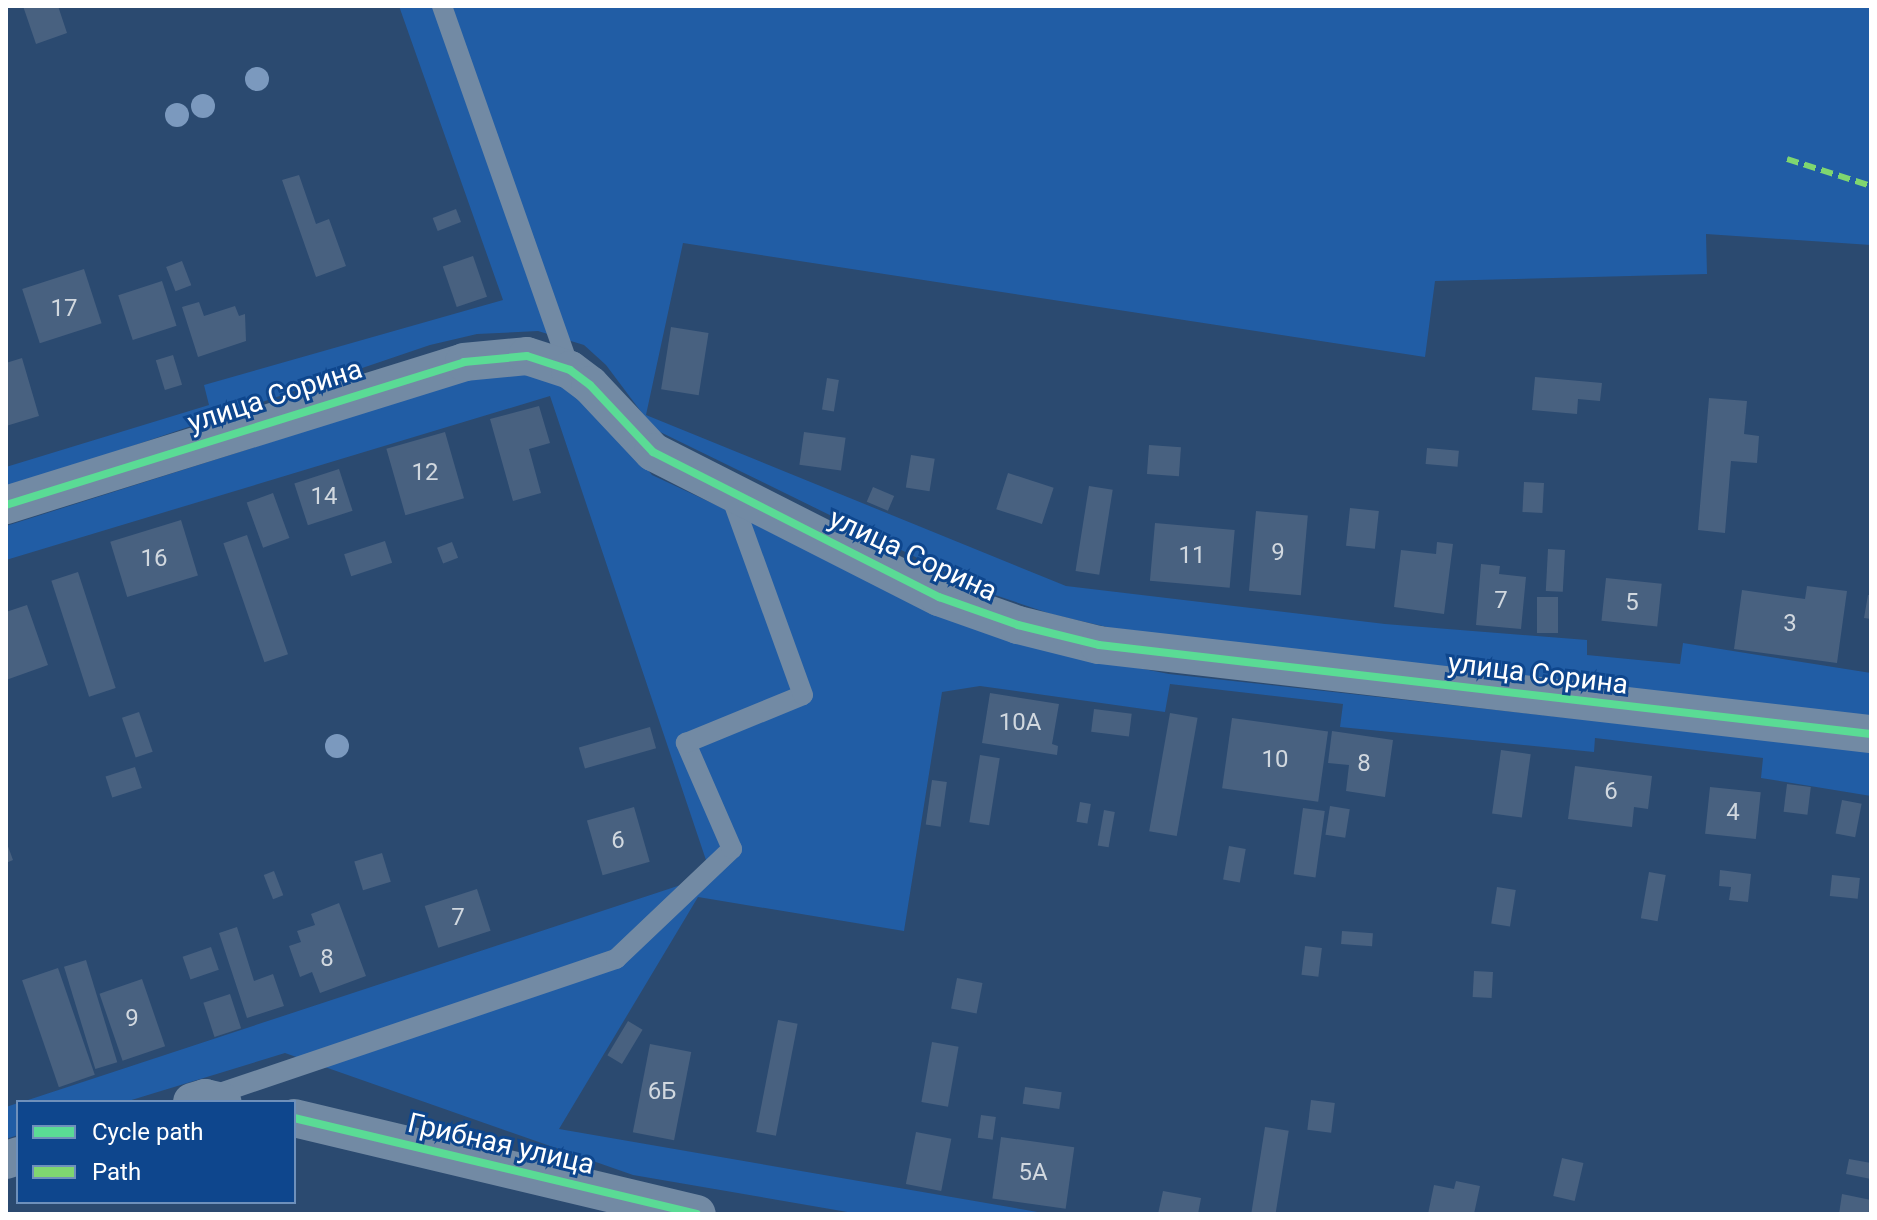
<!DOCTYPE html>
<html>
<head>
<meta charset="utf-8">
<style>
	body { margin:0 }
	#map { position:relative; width:1877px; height:1220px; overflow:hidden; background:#2b4a70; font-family:Roboto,sans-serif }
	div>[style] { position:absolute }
	.green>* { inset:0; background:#215da5 }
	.building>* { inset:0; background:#486180; transform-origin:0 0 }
	.service>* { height:20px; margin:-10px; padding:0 10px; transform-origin:10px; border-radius:10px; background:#728aa4 }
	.minor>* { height:38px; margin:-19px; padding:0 19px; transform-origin:19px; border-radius:19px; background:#728aa4 }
	.quiet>* { height:6px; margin-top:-3px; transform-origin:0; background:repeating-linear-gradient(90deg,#7fd670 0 12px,transparent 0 18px) }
	.cycleway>* { height:8px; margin:-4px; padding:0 4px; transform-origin:4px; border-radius:4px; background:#5adb95 }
	.trees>* { width:24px; height:24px; margin:-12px; border-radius:50%; background:#7b99be }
	span { translate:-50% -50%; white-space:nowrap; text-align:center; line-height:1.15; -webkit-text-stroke:6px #0e468d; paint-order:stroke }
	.number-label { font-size:24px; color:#d1d8df }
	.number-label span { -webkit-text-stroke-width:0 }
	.street-label { font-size:28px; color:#fff }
	.frame { position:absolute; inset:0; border:8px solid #fff; pointer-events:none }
	.legend { position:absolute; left:16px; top:1100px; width:280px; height:104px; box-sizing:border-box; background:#0e468d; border:2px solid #6e90bb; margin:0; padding:10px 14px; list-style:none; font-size:24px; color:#fff }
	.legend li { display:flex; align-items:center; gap:16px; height:40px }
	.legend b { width:40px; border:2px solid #6e90bb }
</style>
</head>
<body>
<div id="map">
	<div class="green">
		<i style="clip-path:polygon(399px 6px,1871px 6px,1871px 245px,1706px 234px,1707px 274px,1435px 281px,1425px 357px,683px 243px,646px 415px,1066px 586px,1385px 624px,1587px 640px,1587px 655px,1680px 664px,1683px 643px,1871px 673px,1871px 720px,1111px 628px,1051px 614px,989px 593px,654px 429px,606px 365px,584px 345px,538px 331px,477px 334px,430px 345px,6px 489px,6px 467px,209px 405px,204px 385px,503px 300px)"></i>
		<i style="clip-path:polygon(522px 367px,582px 388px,652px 475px,964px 621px,1056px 652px,1169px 674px,1871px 751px,1871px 796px,1761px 778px,1763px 758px,1595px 738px,1594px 752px,1340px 727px,1343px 704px,1170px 684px,1165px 712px,980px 686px,942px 692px,904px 931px,698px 897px,559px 1129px,1049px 1214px,859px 1214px,633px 1175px,285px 1053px,125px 1102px,22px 1102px,711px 875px,550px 396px,6px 560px,6px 526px,482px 375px)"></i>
		<i style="clip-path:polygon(18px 1103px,18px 1135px,6px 1139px,6px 1107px)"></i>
	</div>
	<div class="building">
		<i style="clip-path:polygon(23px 6px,58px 6px,67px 33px,36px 44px)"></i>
		<i style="clip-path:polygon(299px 175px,316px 224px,329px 219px,346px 266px,316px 277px,282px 180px)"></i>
		<i style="left:456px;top:209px;width:14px;height:25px;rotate:69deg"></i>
		<i style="left:473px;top:256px;width:43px;height:32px;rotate:71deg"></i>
		<i style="left:182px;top:261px;width:26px;height:17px;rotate:69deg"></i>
		<i style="left:84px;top:269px;width:57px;height:65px;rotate:72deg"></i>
		<i style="left:162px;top:281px;width:47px;height:46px;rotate:72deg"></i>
		<i style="clip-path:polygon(199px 302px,204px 316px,235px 306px,239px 316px,245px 314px,246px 341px,198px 357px,182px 307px)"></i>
		<i style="left:671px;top:327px;width:38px;height:63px;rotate:9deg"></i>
		<i style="left:173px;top:355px;width:31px;height:18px;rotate:73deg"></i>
		<i style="clip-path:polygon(22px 358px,39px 416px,6px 426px,6px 363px)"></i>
		<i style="clip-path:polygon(1535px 377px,1602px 383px,1600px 401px,1578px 399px,1577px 414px,1532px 410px)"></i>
		<i style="left:827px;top:378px;width:12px;height:32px;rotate:9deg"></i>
		<i style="clip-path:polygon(1709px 398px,1747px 401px,1744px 434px,1759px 436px,1757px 463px,1731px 461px,1725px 533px,1698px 530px)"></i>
		<i style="clip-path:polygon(539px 406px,550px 443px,529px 449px,541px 493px,513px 501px,490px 419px)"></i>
		<i style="left:445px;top:432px;width:69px;height:61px;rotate:74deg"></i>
		<i style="left:804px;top:432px;width:42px;height:33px;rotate:8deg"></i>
		<i style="left:1149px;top:445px;width:32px;height:29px;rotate:4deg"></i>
		<i style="left:1427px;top:448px;width:32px;height:16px;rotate:5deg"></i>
		<i style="left:911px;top:455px;width:24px;height:33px;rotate:9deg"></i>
		<i style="left:339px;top:469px;width:44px;height:47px;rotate:72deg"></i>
		<i style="left:1008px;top:473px;width:48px;height:38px;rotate:18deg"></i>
		<i style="left:1524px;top:482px;width:20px;height:30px;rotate:3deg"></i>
		<i style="left:1089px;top:486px;width:24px;height:86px;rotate:9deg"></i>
		<i style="left:873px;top:487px;width:23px;height:16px;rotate:23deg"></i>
		<i style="left:273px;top:493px;width:48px;height:28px;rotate:70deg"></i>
		<i style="left:1350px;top:508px;width:29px;height:38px;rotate:6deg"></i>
		<i style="left:1256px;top:511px;width:52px;height:80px;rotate:5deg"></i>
		<i style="left:181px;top:520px;width:58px;height:74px;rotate:73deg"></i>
		<i style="left:1155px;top:523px;width:80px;height:58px;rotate:5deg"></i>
		<i style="left:247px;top:535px;width:126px;height:25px;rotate:71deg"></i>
		<i style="left:385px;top:541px;width:23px;height:43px;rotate:72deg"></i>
		<i style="left:452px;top:542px;width:17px;height:16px;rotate:69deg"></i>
		<i style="clip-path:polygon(1437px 542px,1453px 544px,1444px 614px,1394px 607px,1401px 550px,1436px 554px)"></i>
		<i style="left:1548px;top:549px;width:17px;height:42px;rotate:3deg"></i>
		<i style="clip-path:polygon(1481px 564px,1500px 566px,1499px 574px,1526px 577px,1521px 629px,1476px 625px)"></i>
		<i style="left:78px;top:572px;width:122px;height:28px;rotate:72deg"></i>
		<i style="left:1606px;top:578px;width:56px;height:43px;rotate:6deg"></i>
		<i style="clip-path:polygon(1807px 586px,1847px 591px,1837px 663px,1734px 649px,1742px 590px,1805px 599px)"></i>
		<i style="clip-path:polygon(1868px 595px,1871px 595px,1871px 619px,1864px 618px)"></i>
		<i style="left:1537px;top:597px;width:21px;height:36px"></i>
		<i style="clip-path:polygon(27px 605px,48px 665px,6px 680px,6px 612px)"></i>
		<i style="clip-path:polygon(990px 693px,1059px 704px,1052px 744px,1058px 746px,1057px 755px,982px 743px)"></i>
		<i style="left:1094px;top:709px;width:38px;height:23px;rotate:7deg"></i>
		<i style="left:139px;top:712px;width:42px;height:18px;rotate:71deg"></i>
		<i style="left:1170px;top:713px;width:28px;height:120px;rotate:10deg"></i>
		<i style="left:1232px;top:718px;width:97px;height:71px;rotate:8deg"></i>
		<i style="left:650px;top:727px;width:22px;height:74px;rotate:74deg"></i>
		<i style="clip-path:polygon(1332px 731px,1393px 740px,1385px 797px,1346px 791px,1349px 765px,1328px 763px)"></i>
		<i style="left:1501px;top:750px;width:30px;height:64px;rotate:8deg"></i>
		<i style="left:980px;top:755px;width:20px;height:68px;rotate:9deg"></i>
		<i style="clip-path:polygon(1575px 766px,1652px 776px,1648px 809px,1634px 807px,1632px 827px,1568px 819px)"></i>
		<i style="left:135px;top:767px;width:22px;height:31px;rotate:72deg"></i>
		<i style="left:932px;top:780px;width:15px;height:45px;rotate:8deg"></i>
		<i style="left:1787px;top:784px;width:24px;height:28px;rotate:7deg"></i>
		<i style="left:1710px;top:787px;width:51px;height:47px;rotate:6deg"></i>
		<i style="left:1842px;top:800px;width:20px;height:34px;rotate:11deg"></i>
		<i style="left:1080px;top:802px;width:11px;height:20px;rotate:10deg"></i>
		<i style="left:1330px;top:806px;width:20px;height:29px;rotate:9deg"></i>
		<i style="left:634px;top:807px;width:57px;height:49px;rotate:74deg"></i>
		<i style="left:1303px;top:808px;width:22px;height:67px;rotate:8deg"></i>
		<i style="left:1104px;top:810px;width:11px;height:36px;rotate:10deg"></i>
		<i style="clip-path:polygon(6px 841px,13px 860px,6px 863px)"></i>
		<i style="left:1229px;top:846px;width:17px;height:34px;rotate:10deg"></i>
		<i style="left:382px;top:853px;width:30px;height:29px;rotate:73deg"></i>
		<i style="clip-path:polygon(1720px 870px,1751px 874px,1748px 902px,1729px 900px,1731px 887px,1719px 886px)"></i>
		<i style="left:274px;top:871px;width:26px;height:11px;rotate:69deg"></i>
		<i style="left:1649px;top:872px;width:17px;height:47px;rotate:10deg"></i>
		<i style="left:1832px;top:875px;width:28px;height:21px;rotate:6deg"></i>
		<i style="left:1497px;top:887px;width:19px;height:37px;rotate:9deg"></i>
		<i style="left:477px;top:889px;width:44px;height:55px;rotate:72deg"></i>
		<i style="clip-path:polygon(339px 903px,366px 976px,320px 993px,312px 972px,300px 977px,289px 946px,301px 942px,297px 931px,315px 925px,311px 914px)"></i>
		<i style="clip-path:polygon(237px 927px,254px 981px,273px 974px,284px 1006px,247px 1018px,219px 933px)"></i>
		<i style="left:1342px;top:931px;width:31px;height:13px;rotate:4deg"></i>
		<i style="left:1305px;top:946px;width:17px;height:29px;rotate:7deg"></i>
		<i style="left:211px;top:947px;width:24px;height:30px;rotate:71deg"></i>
		<i style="left:86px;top:960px;width:107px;height:23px;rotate:73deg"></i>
		<i style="left:58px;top:968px;width:113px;height:38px;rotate:71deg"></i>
		<i style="left:1474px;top:971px;width:19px;height:26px;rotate:3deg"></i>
		<i style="left:957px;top:978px;width:26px;height:31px;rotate:11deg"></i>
		<i style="left:142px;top:979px;width:71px;height:45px;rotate:71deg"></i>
		<i style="left:230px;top:994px;width:36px;height:28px;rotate:72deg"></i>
		<i style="left:778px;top:1020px;width:20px;height:114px;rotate:11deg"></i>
		<i style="left:628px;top:1021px;width:17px;height:40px;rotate:31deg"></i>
		<i style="left:932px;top:1042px;width:27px;height:61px;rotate:10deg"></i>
		<i style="left:650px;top:1044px;width:42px;height:90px;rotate:11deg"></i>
		<i style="left:1025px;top:1087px;width:37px;height:17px;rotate:8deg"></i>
		<i style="left:1311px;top:1100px;width:24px;height:30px;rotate:7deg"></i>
		<i style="left:981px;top:1115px;width:15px;height:23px;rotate:8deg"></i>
		<i style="left:1265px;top:1127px;width:24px;height:88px;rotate:9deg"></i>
		<i style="left:916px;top:1132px;width:36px;height:53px;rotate:11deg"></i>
		<i style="left:1001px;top:1137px;width:74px;height:62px;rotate:8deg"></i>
		<i style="left:1562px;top:1158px;width:22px;height:39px;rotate:13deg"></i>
		<i style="clip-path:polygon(1849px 1159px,1871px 1163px,1871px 1179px,1846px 1174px)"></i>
		<i style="clip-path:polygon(1456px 1181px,1480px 1186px,1474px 1214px,1428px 1214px,1434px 1185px,1454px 1189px)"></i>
		<i style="clip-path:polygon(1163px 1191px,1201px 1198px,1198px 1214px,1158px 1214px)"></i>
		<i style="clip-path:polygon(1842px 1194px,1871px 1200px,1871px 1214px,1839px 1214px)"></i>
	</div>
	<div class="service">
		<i style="left:442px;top:6px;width:386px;rotate:70.6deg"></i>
		<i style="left:211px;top:1096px;width:428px;rotate:-18.7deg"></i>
		<i style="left:616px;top:959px;width:160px;rotate:-43.5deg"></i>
		<i style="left:732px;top:849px;width:116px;rotate:-113.5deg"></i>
		<i style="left:686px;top:743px;width:126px;rotate:-22.3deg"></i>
		<i style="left:803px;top:695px;width:215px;rotate:-109.9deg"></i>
	</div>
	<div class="minor">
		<i style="left:6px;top:505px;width:480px;rotate:-17.3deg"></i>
		<i style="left:464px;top:362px;width:63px;rotate:-5.4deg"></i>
		<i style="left:527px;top:356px;width:45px;rotate:18deg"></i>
		<i style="left:570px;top:370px;width:25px;rotate:37deg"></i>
		<i style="left:590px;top:385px;width:92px;rotate:46.8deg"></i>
		<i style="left:653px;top:452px;width:321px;rotate:26.9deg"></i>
		<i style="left:939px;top:597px;width:84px;rotate:19.5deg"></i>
		<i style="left:1018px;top:625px;width:83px;rotate:13.9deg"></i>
		<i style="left:1099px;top:645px;width:777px;rotate:6.58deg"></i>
		<i style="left:192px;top:1102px;width:14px;rotate:-17deg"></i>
		<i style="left:205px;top:1098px;width:18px;rotate:13deg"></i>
		<i style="left:294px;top:1118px;width:414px;rotate:13.4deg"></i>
		<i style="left:6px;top:1160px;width:13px;rotate:-18deg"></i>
	</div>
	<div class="quiet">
		<i style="left:1787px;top:159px;width:88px;rotate:17.8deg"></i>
	</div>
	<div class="cycleway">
		<i style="left:6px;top:505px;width:480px;rotate:-17.3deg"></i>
		<i style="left:464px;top:362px;width:63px;rotate:-5.4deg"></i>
		<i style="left:527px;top:356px;width:45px;rotate:18deg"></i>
		<i style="left:570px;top:370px;width:25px;rotate:37deg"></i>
		<i style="left:590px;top:385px;width:92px;rotate:46.8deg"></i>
		<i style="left:653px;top:452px;width:321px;rotate:26.9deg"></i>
		<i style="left:939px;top:597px;width:84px;rotate:19.5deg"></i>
		<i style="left:1018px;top:625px;width:83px;rotate:13.9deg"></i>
		<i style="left:1099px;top:645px;width:777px;rotate:6.58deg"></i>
		<i style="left:294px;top:1118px;width:414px;rotate:13.4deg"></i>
	</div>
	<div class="trees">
		<i style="left:257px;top:79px"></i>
		<i style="left:203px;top:106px"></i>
		<i style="left:177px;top:115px"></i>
		<i style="left:337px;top:746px"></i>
	</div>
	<div class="number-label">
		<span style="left:64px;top:309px">17</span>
		<span style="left:425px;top:473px">12</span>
		<span style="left:324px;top:497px">14</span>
		<span style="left:1278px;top:553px">9</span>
		<span style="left:1192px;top:556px">11</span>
		<span style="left:154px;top:559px">16</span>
		<span style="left:1501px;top:601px">7</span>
		<span style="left:1632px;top:603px">5</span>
		<span style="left:1790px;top:624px">3</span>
		<span style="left:1020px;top:723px">10А</span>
		<span style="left:1275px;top:760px">10</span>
		<span style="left:1364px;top:764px">8</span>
		<span style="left:1611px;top:792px">6</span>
		<span style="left:1733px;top:813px">4</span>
		<span style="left:618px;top:841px">6</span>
		<span style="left:458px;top:918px">7</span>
		<span style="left:327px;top:959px">8</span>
		<span style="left:132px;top:1019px">9</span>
		<span style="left:662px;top:1092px">6Б</span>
		<span style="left:1033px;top:1173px">5А</span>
	</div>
	<div class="street-label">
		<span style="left:275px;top:396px;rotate:-18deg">улица Сорина</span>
		<span style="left:913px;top:555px;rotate:25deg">улица Сорина</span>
		<span style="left:1538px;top:674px;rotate:7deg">улица Сорина</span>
		<span style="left:501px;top:1144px;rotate:13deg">Грибная улица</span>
	</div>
	<div class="frame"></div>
	<ul class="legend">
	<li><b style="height:10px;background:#5adb95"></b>Cycle path</li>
	<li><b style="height:10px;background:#7fd670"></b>Path</li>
	</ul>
</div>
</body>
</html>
